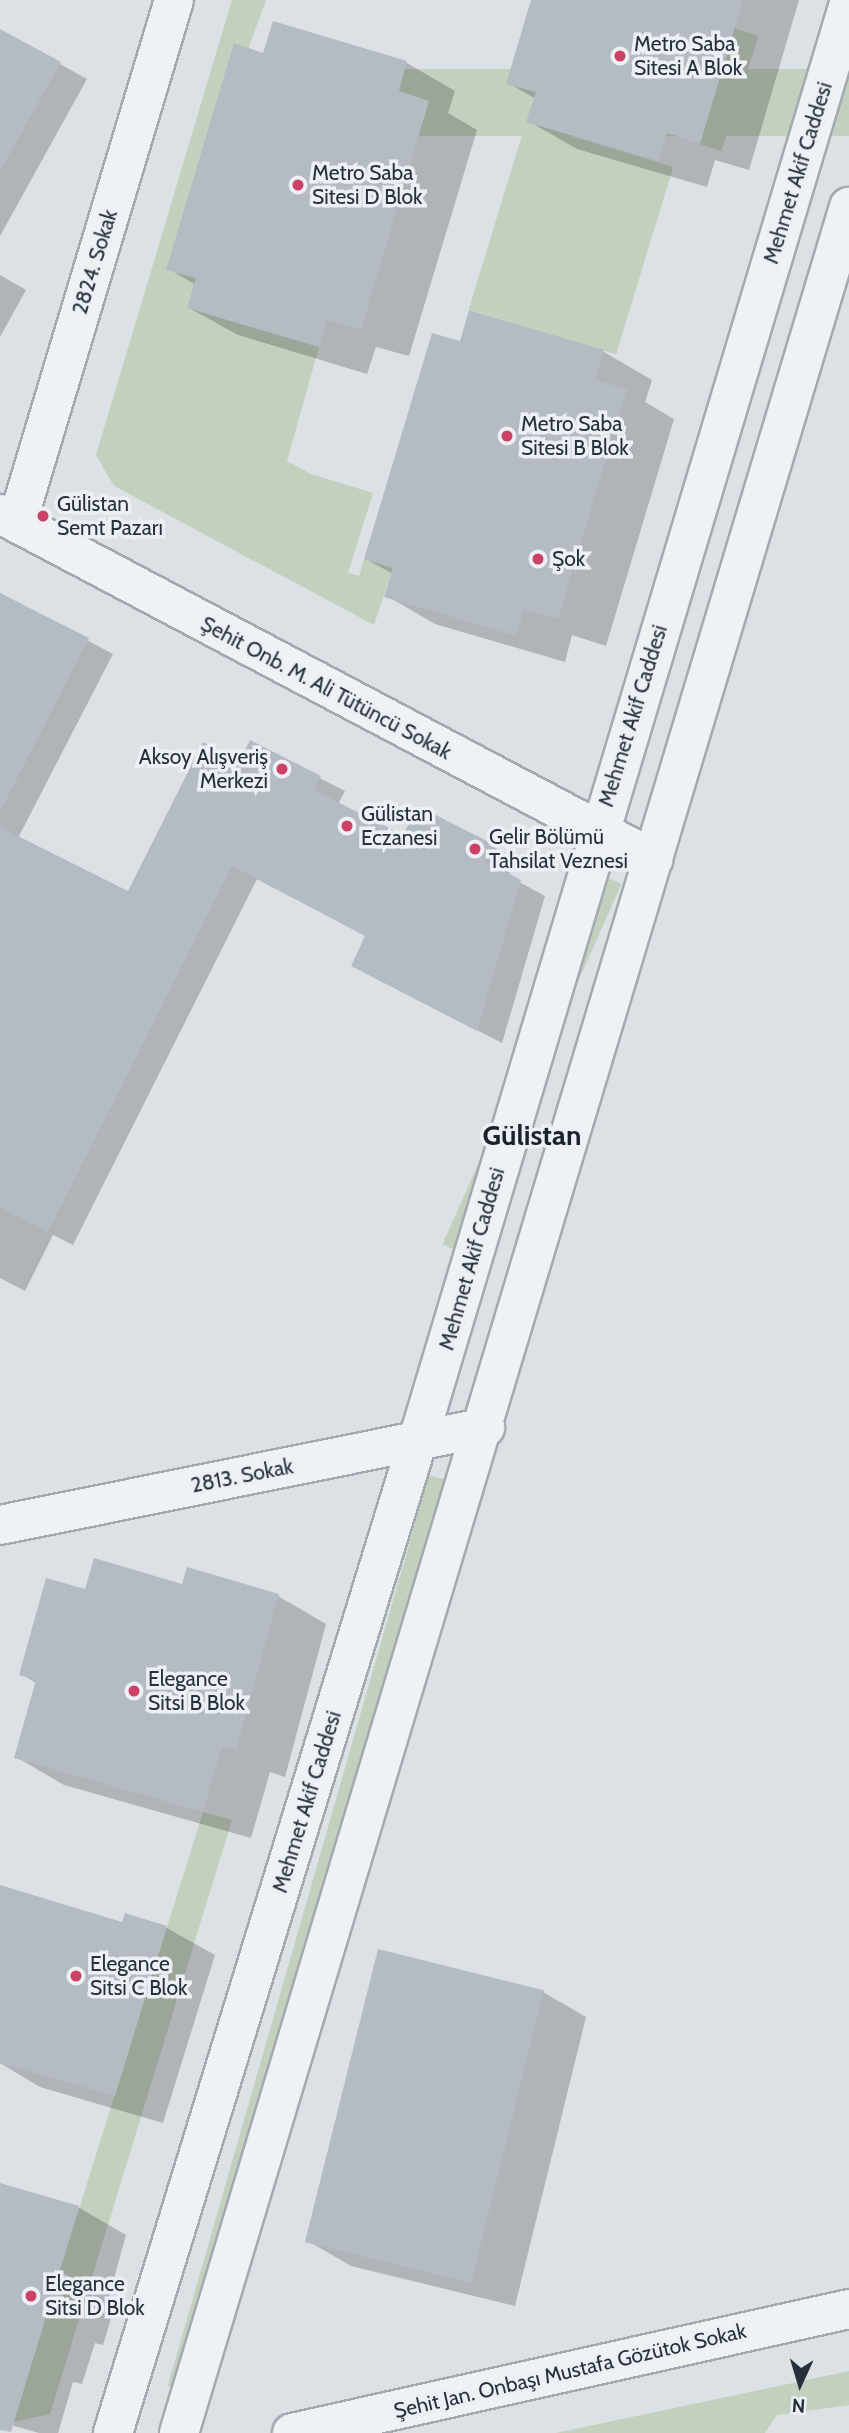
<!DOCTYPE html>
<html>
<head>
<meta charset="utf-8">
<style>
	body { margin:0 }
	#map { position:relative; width:849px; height:2433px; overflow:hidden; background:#dce1e6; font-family:Cabin,sans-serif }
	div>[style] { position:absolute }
	.green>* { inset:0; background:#c4d0be; transform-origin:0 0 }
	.shadow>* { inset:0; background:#0003 }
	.building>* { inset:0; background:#b4bbc3; transform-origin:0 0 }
	.roads { filter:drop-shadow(2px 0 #a2a9b0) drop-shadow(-2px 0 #a2a9b0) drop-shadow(0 2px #a2a9b0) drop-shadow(0 -2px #a2a9b0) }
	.minor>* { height:38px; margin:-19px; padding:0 19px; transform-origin:19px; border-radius:19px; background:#eff2f5 }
	.tertiary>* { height:38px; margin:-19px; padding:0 19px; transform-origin:19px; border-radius:19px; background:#eff2f5 }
	.dots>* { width:19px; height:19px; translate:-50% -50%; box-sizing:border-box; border:4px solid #ecf0f4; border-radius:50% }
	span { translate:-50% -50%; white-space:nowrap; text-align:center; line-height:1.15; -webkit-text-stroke:7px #ecf0f4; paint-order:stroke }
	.poi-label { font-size:21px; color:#26313d }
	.left { translate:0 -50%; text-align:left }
	.right { translate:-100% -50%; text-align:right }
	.street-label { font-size:21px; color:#26313d }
	.district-label { font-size:28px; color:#19222d; font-weight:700 }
	.north { position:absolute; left:765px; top:2349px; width:70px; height:70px; -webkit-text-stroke:5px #ecf0f4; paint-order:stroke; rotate:184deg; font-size:19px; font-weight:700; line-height:28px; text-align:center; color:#26313d }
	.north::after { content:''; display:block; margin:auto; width:24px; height:32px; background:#26313d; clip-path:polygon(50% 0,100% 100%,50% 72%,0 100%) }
</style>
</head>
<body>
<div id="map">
	<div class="green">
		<i style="clip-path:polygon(232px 0,266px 0,167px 270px,196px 278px,188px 308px,319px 347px,287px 461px,311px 474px,373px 493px,348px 573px,359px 576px,364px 559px,393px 568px,374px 625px,114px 486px,96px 455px)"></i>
		<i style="left:734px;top:28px;width:26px;height:121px;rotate:18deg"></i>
		<i style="left:849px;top:69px;width:67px;height:575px;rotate:90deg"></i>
		<i style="left:526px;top:122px;width:154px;height:196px;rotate:17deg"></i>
		<i style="left:606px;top:877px;width:17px;height:402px;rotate:24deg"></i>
		<i style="left:429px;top:1475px;width:19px;height:948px;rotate:16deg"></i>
		<i style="clip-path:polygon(203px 1812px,232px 1820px,50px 2414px,0 2425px,0 2409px,34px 2357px,46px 2316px,55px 2318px,67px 2275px,59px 2273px)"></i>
		<i style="clip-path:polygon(849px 2371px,849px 2405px,777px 2415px,765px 2433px,556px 2433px)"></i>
	</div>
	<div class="shadow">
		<i style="clip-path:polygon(533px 0,799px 0,749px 170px,715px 160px,707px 187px,577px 149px,528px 121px,536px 99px,508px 83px)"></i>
		<i style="clip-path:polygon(0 31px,87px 79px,0 236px)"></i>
		<i style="clip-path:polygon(407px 63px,455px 91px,448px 113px,477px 130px,409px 356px,376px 347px,367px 374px,238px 335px,189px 308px,196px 285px,169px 269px)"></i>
		<i style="clip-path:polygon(0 275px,26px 290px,0 337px)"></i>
		<i style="clip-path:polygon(470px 312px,604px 352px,652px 380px,645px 402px,674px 419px,606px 646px,572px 635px,565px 662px,435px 624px,387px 596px,393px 574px,366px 559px,462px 344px)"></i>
		<i style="clip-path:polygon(0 594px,113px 654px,18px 838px,129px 893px,241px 763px,251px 743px,345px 791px,338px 804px,404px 837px,492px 846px,516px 860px,508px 876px,545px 896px,502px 1043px,378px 979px,367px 936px,257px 879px,73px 1245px,53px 1235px,25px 1291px,0 1278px)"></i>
		<i style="clip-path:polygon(86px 1591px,278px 1596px,326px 1624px,285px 1777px,270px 1772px,251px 1838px,64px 1785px,16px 1757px,36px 1683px,21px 1674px)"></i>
		<i style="clip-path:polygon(0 1886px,123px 1924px,126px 1915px,167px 1928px,215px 1955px,163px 2123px,40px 2087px,0 2063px)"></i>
		<i style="clip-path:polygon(543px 1992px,586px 2017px,515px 2306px,351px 2266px,308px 2241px)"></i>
		<i style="clip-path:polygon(0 2184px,78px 2207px,126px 2235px,108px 2300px,115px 2305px,103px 2345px,95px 2343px,82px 2384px,73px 2382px,58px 2433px,39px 2433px,0 2422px)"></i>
	</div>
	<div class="building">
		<i style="clip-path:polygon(531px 0,743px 0,700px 144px,667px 133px,659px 161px,526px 122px,536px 92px,506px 84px)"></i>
		<i style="clip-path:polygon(273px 21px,407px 61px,399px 91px,429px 101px,361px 330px,327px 320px,319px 347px,187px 308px,196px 278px,166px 270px,234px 43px,263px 53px)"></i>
		<i style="clip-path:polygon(0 29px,61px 62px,0 171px)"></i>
		<i style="clip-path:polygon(469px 310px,604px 350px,595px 380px,627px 389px,558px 619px,524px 609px,516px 636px,384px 597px,393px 568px,364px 559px,432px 333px,460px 341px)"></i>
		<i style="clip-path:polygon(0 593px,89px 638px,0 812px)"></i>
		<i style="clip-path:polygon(250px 740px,321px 776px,314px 790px,403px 835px,418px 806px,493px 844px,484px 861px,521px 880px,477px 1031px,351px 966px,365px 936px,232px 866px,48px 1232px,0 1208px,0 827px,128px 891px,203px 742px,240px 761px)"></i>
		<i style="clip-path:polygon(94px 1558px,182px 1584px,187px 1567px,279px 1594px,236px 1750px,222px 1746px,203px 1812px,14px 1758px,36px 1680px,19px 1675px,46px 1578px,85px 1589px)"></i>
		<i style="clip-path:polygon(0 1885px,122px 1922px,125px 1913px,167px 1926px,115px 2096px,0 2063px)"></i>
		<i style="left:378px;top:1949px;width:171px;height:302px;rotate:14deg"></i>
		<i style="clip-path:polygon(0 2183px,79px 2206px,59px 2273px,67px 2275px,55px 2319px,46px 2316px,11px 2432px,0 2430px)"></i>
	</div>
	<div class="roads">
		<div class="minor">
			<i style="left:0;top:514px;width:739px;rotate:27.85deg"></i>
			<i style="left:17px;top:523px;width:546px;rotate:-73.29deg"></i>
			<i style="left:0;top:1525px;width:495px;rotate:-11.4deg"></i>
			<i style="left:292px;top:2433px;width:571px;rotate:-12.55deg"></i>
		</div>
		<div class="tertiary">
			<i style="left:113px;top:2433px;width:1039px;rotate:-72.93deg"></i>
			<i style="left:418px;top:1440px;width:1500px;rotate:-73.3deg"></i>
			<i style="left:179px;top:2433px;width:2325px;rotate:-73.25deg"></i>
		</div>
	</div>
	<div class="dots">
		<i style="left:620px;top:56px;background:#cc4165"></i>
		<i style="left:298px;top:185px;background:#cc4165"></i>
		<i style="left:507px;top:436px;background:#cc4165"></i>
		<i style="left:43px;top:516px;background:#cc4165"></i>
		<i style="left:538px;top:559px;background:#cc4165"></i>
		<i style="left:282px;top:769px;background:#cc4165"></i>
		<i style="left:347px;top:826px;background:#cc4165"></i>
		<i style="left:475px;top:849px;background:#cc4165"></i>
		<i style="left:134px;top:1691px;background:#cc4165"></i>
		<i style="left:76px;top:1976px;background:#cc4165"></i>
		<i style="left:31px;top:2296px;background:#cc4165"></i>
	</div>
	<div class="poi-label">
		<span class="left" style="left:634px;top:56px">Metro Saba<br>Sitesi A Blok</span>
		<span class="left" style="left:312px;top:185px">Metro Saba<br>Sitesi D Blok</span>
		<span class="left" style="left:521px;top:436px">Metro Saba<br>Sitesi B Blok</span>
		<span class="left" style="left:57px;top:516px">Gülistan<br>Semt Pazarı</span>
		<span class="left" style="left:552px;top:559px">Şok</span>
		<span class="right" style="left:268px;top:769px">Aksoy Alışveriş<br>Merkezi</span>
		<span class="left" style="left:361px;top:826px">Gülistan<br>Eczanesi</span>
		<span class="left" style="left:489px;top:849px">Gelir Bölümü<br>Tahsilat Veznesi</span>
		<span class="left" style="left:148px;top:1691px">Elegance<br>Sitsi B Blok</span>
		<span class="left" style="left:90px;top:1976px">Elegance<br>Sitsi C Blok</span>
		<span class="left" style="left:45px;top:2296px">Elegance<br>Sitsi D Blok</span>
	</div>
	<div class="street-label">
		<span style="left:798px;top:173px;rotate:-73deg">Mehmet Akif Caddesi</span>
		<span style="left:95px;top:262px;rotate:-73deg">2824. Sokak</span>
		<span style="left:326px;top:688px;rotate:28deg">Şehit Onb. M. Ali Tütüncü Sokak</span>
		<span style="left:633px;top:716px;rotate:-73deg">Mehmet Akif Caddesi</span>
		<span style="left:472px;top:1259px;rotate:-74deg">Mehmet Akif Caddesi</span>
		<span style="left:242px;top:1476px;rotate:-11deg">2813. Sokak</span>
		<span style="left:307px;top:1802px;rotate:-73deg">Mehmet Akif Caddesi</span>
		<span style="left:570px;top:2371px;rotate:-13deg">Şehit Jan. Onbaşı Mustafa Gözütok Sokak</span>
	</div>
	<div class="district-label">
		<span style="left:532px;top:1135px">Gülistan</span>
	</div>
	<div class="north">N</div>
</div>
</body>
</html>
